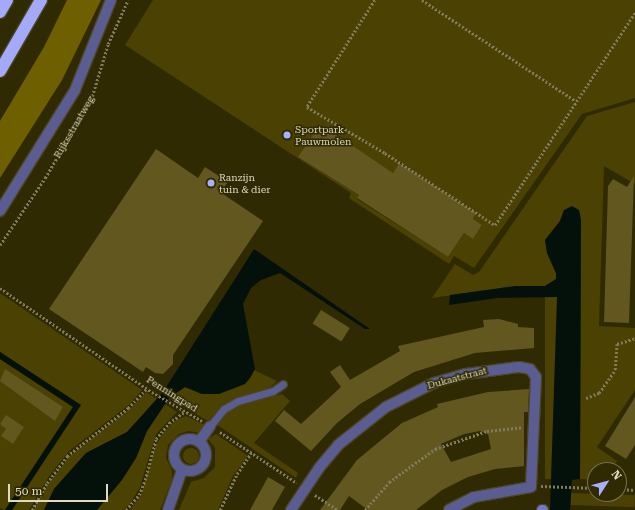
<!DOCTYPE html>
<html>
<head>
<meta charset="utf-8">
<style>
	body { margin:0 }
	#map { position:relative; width:635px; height:510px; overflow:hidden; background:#302a02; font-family:"Roboto Serif",serif }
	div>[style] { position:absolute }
	.green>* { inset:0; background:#4a4102; transform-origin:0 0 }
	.round { border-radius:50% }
	.forest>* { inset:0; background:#6e6000 }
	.water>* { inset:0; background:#04110a }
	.building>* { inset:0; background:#61571f; transform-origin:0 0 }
	.path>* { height:2.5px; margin-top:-1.25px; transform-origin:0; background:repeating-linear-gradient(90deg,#807b5a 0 2px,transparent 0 4px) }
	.roads { filter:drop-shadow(1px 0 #4c4620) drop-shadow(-1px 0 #4c4620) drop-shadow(0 1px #4c4620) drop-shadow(0 -1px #4c4620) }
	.lane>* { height:7px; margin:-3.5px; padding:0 3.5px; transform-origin:3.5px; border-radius:3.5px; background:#5a5d92 }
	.street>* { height:10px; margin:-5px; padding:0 5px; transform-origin:5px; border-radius:5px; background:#5a5d92 }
	.street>.ring { margin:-5px; padding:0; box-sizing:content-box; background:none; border:10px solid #5a5d92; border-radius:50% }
	.secondary>* { height:10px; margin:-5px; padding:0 5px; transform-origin:5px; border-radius:5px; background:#7579ce }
	.highway>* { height:12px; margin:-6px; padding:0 6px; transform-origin:6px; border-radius:6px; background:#a4aaf9 }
	.dots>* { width:11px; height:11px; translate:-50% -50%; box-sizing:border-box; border:2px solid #302a02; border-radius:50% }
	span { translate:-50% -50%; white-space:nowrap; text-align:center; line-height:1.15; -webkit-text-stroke:3px #302a02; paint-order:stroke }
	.street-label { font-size:10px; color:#dedac0 }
	.poi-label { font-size:10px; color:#dedac0 }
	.left { translate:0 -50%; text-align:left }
	.north { position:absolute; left:587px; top:462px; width:40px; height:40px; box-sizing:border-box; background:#302a02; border:1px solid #76704e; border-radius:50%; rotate:54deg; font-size:11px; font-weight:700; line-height:16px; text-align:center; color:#dedac0 }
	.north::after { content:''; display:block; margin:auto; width:14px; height:18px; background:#a9b0fc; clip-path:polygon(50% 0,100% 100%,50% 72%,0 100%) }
	.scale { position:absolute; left:8px; top:484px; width:100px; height:18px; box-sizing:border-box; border:2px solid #dedac0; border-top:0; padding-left:5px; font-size:12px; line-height:14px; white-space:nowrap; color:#dedac0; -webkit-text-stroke:3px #302a02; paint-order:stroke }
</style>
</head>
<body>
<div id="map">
	<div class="green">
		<i style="clip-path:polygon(evenodd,153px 0,635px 0,635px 98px,582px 114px,474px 268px,454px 256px,449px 264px,349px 198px,351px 193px,125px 45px,153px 0,320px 124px,344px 139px,343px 142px,393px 173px,399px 163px,476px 213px,473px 219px,482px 225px,473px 239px,464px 233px,448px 257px,357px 199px,359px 195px,298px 157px,320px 124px)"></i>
		<i style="clip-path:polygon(635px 102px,635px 184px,604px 166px,599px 326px,635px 328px,635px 390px,597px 447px,617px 461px,611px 470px,595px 470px,595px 480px,580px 479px,581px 220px,564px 210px,560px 221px,545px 240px,547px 253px,556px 273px,556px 279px,545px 286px,516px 286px,432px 298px,455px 264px,473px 275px,479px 272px,587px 116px)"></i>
		<i style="clip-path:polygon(0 293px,142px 390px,130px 404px,69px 451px,49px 476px,29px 510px,12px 510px,80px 405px,0 352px)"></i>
		<i style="left:545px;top:297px;width:12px;height:182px"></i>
		<i style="clip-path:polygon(0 359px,73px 407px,5px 510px,0 508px)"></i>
		<i style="clip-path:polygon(254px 370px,277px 381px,271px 387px,223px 405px,208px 421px,169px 398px,185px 387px,202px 394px,250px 378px)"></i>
		<i style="clip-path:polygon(146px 392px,177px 412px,156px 434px,140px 487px,130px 504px,123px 510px,97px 510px,136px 458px,147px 431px,164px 406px,156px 401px,127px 432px,86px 453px,54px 489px,44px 510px,33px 510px,47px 485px,71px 455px,132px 407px)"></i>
		<i style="clip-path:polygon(282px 394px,290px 401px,254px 443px,298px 473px,296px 478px,216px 424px,225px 414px,243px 404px)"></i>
		<i style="clip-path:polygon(186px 416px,205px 425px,200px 433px,188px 431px,179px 434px,168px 445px,166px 458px,172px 471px,172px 480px,160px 510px,130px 510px,141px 495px,155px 447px,163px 433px,176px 420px)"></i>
		<i style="clip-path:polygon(216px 434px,248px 456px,233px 476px,218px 510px,179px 510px,191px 482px,204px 478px,215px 467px,215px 448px,208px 439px)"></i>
		<i class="round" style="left:183px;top:448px;width:16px;height:16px"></i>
		<i style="left:571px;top:493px;width:64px;height:12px;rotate:2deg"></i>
	</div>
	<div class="forest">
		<i style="clip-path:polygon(67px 0,101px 0,62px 80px,0 178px,0 121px,44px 47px)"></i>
	</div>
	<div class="water">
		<i style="clip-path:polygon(572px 206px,579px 210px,581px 220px,580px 479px,572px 480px,570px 510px,550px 510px,557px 297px,497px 298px,449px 305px,450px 295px,516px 286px,545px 286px,556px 279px,556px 273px,547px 253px,545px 240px,560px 221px,564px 210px)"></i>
		<i style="clip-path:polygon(254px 249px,370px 329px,365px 329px,280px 273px,261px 280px,251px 288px,243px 304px,255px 369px,250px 378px,245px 384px,219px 394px,202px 394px,185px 387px,169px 398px,147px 431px,136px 458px,122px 480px,97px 510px,44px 510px,54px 489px,86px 453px,127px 432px,163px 392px)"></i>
		<i style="clip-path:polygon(0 352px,81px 405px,12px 510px,5px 510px,73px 407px,0 359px)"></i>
	</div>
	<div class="building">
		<i style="clip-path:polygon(320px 124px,393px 173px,399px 163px,476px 213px,473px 219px,482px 225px,473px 239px,464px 233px,448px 257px,357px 198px,359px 195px,298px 157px)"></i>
		<i style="clip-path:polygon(156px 149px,198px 178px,205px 167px,228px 182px,220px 192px,263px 221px,173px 355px,173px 364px,163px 374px,155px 373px,146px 367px,143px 372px,49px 309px)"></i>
		<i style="clip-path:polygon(634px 176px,629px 323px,604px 322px,608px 186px,613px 179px,627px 187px)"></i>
		<i style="left:321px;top:310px;width:34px;height:16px;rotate:32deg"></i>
		<i style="clip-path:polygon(499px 319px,518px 324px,518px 327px,534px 328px,534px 348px,475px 353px,414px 372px,360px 404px,337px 423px,311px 451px,275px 421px,284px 410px,301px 424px,341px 387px,330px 372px,340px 365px,350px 380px,400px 351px,398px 346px,484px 327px,483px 320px)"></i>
		<i style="clip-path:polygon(5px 369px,63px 407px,55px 421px,0 381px)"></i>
		<i style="clip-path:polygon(evenodd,529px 389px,528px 412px,524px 412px,524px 466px,495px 469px,468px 477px,442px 490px,416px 510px,368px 510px,349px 496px,340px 510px,320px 510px,357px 460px,402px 423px,438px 407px,437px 404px,488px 392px,529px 389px,480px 431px,488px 434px,491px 449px,451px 462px,441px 444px,464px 434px,480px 431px)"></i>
		<i style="clip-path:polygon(635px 397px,635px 445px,626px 459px,605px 446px)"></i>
		<i style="clip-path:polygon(6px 415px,24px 427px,13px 444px,1px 436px,6px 429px,0 424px)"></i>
		<i style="clip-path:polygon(268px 477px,285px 487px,272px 510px,250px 510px)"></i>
	</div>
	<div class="path">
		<i style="left:375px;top:0;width:127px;rotate:122.4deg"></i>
		<i style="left:307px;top:107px;width:91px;rotate:30.5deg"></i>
		<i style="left:385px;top:153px;width:131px;rotate:33.2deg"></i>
		<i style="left:495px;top:225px;width:254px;rotate:-56.6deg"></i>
		<i style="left:422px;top:0;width:184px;rotate:33.3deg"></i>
		<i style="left:0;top:245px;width:81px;rotate:-56.1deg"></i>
		<i style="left:45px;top:178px;width:91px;rotate:-59.5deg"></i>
		<i style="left:91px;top:100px;width:59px;rotate:-73.1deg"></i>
		<i style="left:108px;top:44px;width:48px;rotate:-65.6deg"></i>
		<i style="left:0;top:288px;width:184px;rotate:34.4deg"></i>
		<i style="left:152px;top:392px;width:58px;rotate:30.1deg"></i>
		<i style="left:586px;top:398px;width:14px;rotate:-21deg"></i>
		<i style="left:599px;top:393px;width:28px;rotate:-55deg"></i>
		<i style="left:615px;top:370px;width:26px;rotate:-86deg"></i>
		<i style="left:617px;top:344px;width:19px;rotate:-18deg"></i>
		<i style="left:220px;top:432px;width:92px;rotate:33.5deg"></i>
		<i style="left:541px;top:486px;width:54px;rotate:2.1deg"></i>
		<i style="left:619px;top:489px;width:16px;rotate:4deg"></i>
		<i style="left:315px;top:495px;width:27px;rotate:33deg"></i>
		<i style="left:32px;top:510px;width:31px;rotate:-61deg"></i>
		<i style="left:47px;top:483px;width:34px;rotate:-53deg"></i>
		<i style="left:67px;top:456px;width:78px;rotate:-38.2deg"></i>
		<i style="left:128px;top:408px;width:28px;rotate:-46deg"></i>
		<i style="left:126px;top:510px;width:20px;rotate:-49deg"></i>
		<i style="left:139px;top:495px;width:16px;rotate:-68deg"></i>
		<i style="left:145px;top:480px;width:42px;rotate:-75deg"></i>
		<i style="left:156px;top:439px;width:21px;rotate:-51deg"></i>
		<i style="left:169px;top:423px;width:19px;rotate:-36deg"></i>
		<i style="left:220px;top:510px;width:40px;rotate:-65deg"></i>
		<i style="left:237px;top:474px;width:25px;rotate:-56deg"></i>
		<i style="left:365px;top:510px;width:37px;rotate:-49deg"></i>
		<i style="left:389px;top:482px;width:57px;rotate:-35.7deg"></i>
		<i style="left:435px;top:449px;width:55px;rotate:-19.1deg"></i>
		<i style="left:487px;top:431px;width:36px;rotate:-6deg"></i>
	</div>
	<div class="roads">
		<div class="lane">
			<i style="left:210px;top:426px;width:22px;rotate:-51deg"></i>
			<i style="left:224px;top:409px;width:16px;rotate:-30deg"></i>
			<i style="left:238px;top:401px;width:36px;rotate:-16deg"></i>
			<i style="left:273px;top:391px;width:12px;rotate:-35deg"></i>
		</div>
		<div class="street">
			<i style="left:0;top:211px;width:142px;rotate:-58.2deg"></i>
			<i style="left:75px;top:90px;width:97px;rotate:-68.2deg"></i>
			<i class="ring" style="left:174px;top:439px;width:22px;height:22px"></i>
			<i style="left:199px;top:442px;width:19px;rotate:-55deg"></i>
			<i style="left:168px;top:510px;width:42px;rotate:-70.7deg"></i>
			<i style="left:291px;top:510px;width:50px;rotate:-56.3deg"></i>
			<i style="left:319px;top:468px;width:30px;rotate:-50deg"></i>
			<i style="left:338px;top:445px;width:61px;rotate:-38.4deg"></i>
			<i style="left:386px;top:407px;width:54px;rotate:-26.6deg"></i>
			<i style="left:434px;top:383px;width:33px;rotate:-16deg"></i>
			<i style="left:466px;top:374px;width:53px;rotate:-7.5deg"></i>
			<i style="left:519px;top:367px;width:11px;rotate:10deg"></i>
			<i style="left:530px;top:369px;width:10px;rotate:53deg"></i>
			<i style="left:536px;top:377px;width:110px;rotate:92.6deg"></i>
			<i style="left:531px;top:487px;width:58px;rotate:170deg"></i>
			<i style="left:474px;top:497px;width:28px;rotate:153deg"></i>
		</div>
		<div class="secondary">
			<i style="left:542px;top:510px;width:1px"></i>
		</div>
		<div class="highway">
			<i style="left:0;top:12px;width:14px;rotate:-60deg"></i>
			<i style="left:0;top:71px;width:82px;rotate:-60deg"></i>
		</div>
	</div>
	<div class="dots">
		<i style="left:287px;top:135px;background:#a9b0fc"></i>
		<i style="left:211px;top:183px;background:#a9b0fc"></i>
	</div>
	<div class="street-label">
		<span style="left:74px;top:127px;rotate:-60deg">Rijksstraatweg</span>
		<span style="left:457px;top:378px;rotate:-15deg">Dukaatstraat</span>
		<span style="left:172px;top:394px;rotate:32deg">Penningpad</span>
	</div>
	<div class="poi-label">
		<span class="left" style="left:295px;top:135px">Sportpark<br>Pauwmolen</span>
		<span class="left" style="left:219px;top:183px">Ranzijn<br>tuin &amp; dier</span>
	</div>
	<div class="north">N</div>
	<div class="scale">50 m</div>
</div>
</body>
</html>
